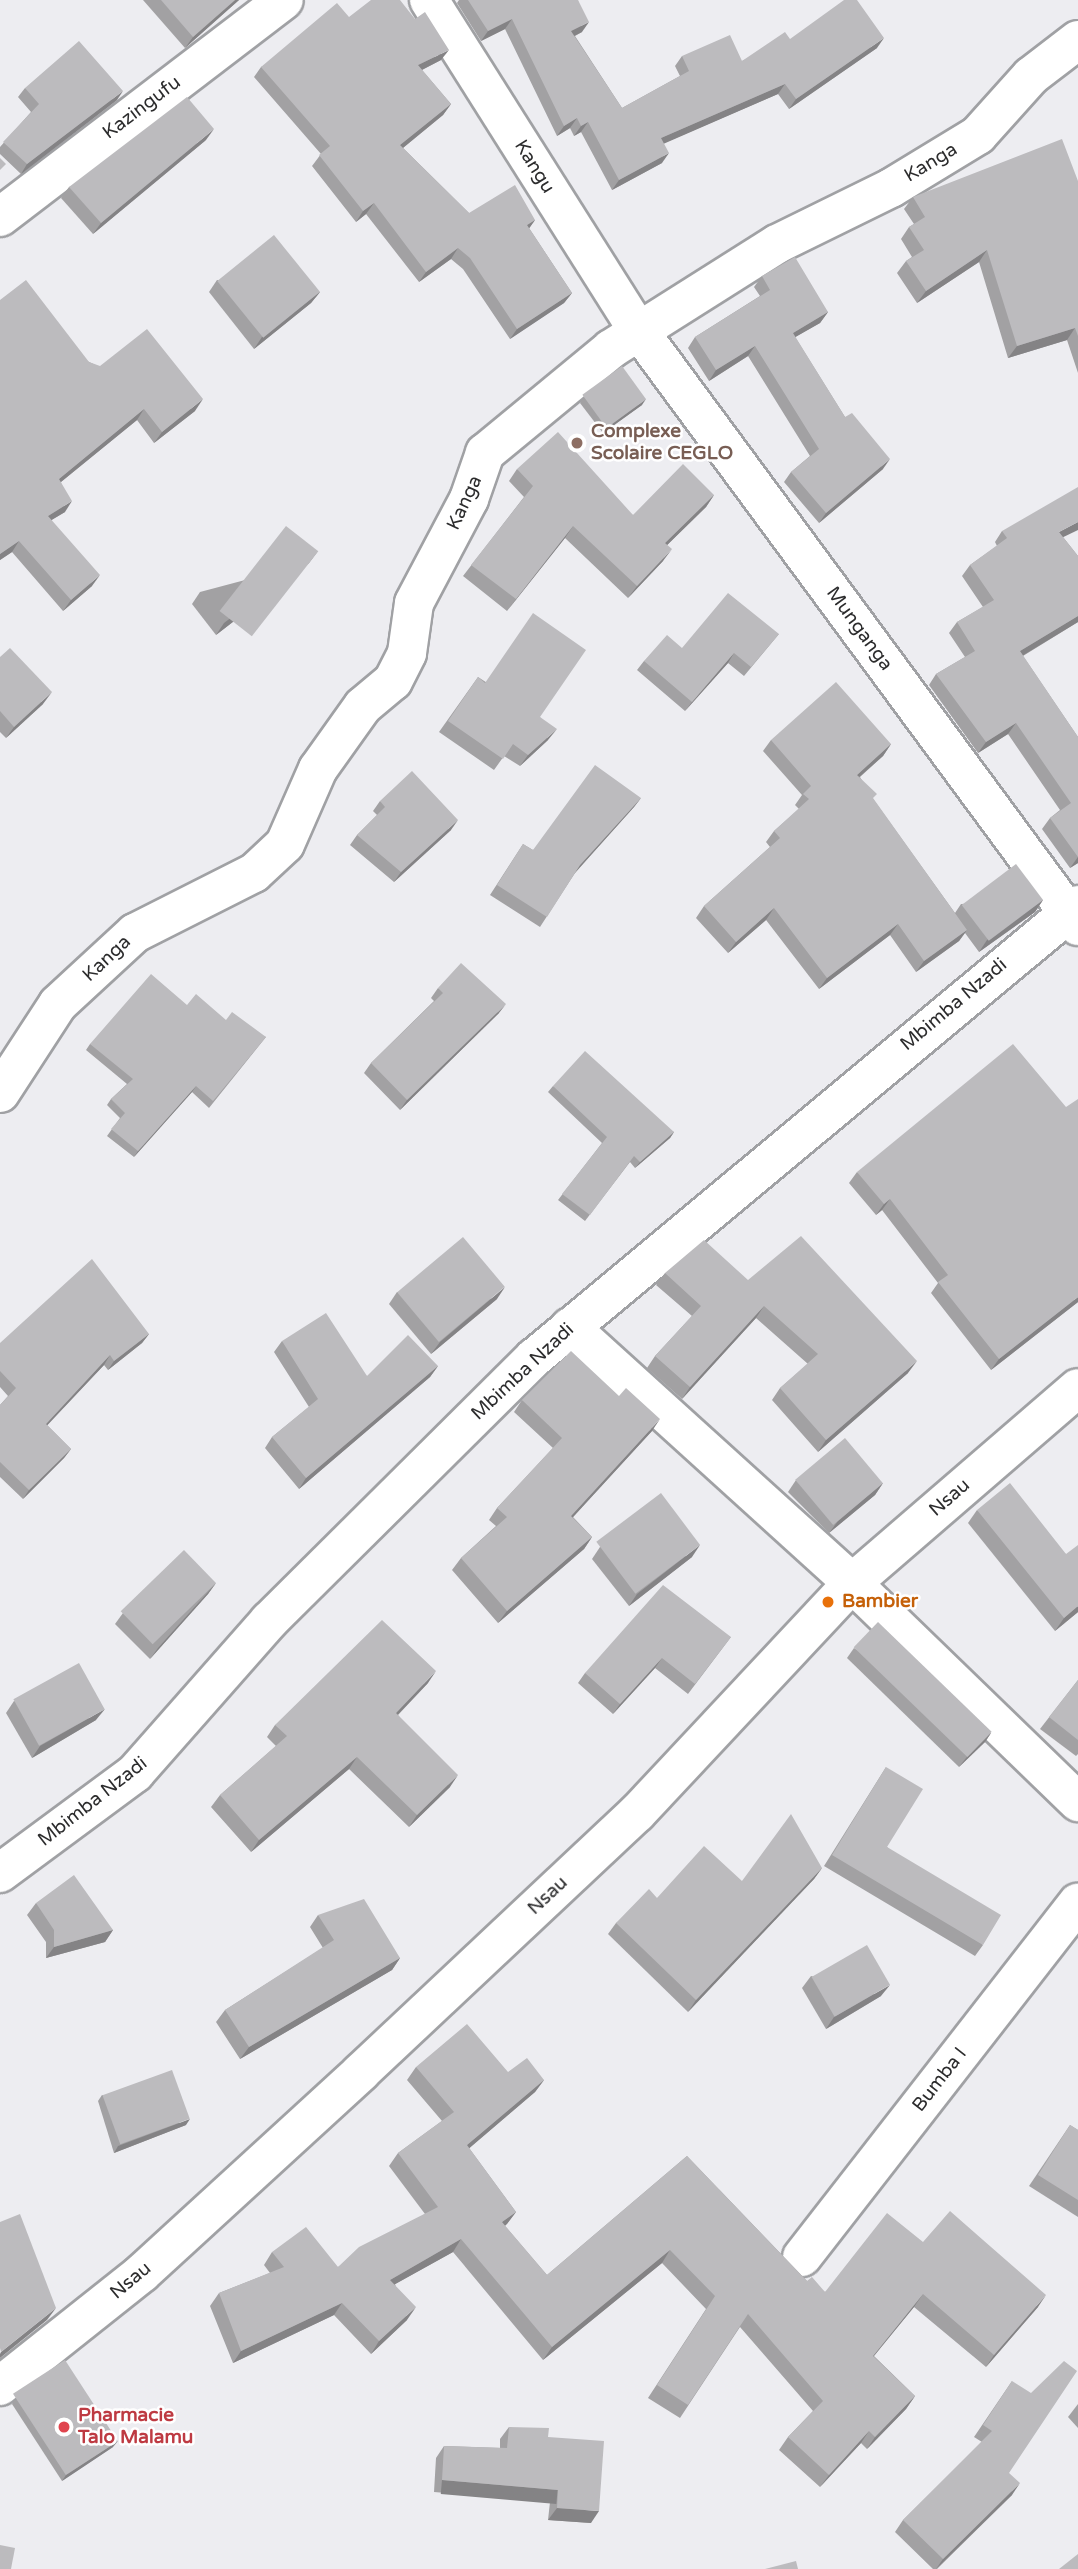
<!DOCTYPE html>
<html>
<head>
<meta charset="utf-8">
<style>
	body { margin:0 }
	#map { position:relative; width:1078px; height:2569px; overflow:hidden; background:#ededf1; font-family:"Varela Round",sans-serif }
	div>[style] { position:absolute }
	.roads { filter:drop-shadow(2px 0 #a0a1a4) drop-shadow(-2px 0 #a0a1a4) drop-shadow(0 2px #a0a1a4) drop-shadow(0 -2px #a0a1a4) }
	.street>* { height:38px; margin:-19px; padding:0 19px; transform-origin:19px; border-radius:19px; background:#fff }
	.wall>* { inset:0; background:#a2a1a3 }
	.shaded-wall>* { inset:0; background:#848385; transform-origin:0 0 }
	.building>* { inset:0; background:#bcbbbe; transform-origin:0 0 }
	.dots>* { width:19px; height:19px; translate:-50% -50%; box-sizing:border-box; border:4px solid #fff; border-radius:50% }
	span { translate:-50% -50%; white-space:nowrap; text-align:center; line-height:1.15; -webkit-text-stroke:5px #fff; paint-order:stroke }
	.street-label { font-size:19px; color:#2c2c2d }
	.education-label { font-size:19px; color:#785e54; font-weight:700 }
	.left { translate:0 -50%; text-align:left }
	.food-label { font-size:19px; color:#c56008; font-weight:700 }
	.health-label { font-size:19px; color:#be3a42; font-weight:700 }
</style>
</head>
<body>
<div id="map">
	<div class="roads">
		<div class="street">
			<i style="left:429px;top:0;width:378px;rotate:57.7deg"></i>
			<i style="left:631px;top:320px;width:753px;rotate:53.59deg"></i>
			<i style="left:0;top:217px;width:357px;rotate:-37.4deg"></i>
			<i style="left:0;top:1093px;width:106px;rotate:-56.9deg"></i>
			<i style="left:58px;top:1004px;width:105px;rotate:-42.7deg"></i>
			<i style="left:135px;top:933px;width:133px;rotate:-26.8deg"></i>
			<i style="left:254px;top:873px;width:42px;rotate:-43.1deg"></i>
			<i style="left:285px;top:844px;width:82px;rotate:-66.3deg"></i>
			<i style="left:318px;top:769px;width:77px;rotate:-54.5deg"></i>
			<i style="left:363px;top:706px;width:39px;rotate:-40deg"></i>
			<i style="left:393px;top:681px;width:31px;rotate:-63deg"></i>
			<i style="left:407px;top:653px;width:50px;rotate:-82deg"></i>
			<i style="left:414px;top:603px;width:118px;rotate:-62.1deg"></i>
			<i style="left:469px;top:499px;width:49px;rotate:-70.8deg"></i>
			<i style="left:485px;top:453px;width:163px;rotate:-39.5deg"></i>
			<i style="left:611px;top:349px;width:196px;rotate:-32.3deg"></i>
			<i style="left:777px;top:244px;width:127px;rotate:-26.2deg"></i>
			<i style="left:891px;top:188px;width:102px;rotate:-31.3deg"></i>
			<i style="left:978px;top:135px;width:79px;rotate:-48.1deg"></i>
			<i style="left:1031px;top:76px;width:59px;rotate:-37.5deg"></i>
			<i style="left:570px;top:1327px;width:381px;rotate:42.2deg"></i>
			<i style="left:852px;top:1583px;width:315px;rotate:44.1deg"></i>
			<i style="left:0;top:1873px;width:168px;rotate:-36.5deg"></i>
			<i style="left:135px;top:1773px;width:203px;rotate:-48.6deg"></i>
			<i style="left:269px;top:1621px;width:373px;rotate:-44.8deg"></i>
			<i style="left:534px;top:1358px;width:708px;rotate:-39.78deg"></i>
			<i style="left:802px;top:2257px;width:449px;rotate:-52.1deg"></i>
			<i style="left:0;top:2386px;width:181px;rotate:-38.5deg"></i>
			<i style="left:142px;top:2273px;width:297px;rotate:-42.5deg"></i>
			<i style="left:361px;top:2072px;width:378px;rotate:-43.2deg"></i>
			<i style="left:637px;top:1813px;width:315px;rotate:-46.9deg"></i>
			<i style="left:852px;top:1583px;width:298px;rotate:-40.8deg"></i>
		</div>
	</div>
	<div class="wall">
		<i style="clip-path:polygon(143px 0,239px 0,185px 48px)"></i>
		<i style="clip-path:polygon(459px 0,578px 0,582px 32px,575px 36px,622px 108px,680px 76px,675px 66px,682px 56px,742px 61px,790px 39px,877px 48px,789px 109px,778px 94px,664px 143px,662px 163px,612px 190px,581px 132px,574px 136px,570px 128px,557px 136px,505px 29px,481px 41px,457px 3px)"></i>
		<i style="clip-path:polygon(349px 17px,441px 60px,422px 70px,451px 104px,443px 115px,403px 148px,469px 213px,535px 220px,529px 228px,572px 293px,564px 303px,510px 339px,463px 269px,451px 259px,419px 282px,366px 214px,356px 222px,312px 166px,321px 154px,254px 77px,261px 67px)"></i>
		<i style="clip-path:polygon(25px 88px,117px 100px,21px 174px,0 154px,0 147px,31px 112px,18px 97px)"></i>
		<i style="clip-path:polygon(206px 140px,93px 234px,61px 198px,69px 187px)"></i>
		<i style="clip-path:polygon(1078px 181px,1078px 373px,1067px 340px,1008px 358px,979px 262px,917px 303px,897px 273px,906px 261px,912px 257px,901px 239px,909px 227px,914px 224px,904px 209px,913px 197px)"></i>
		<i style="clip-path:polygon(762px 276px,828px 312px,820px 323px,795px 337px,845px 417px,883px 469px,819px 523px,784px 482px,791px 472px,810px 456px,748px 356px,709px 381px,688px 348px,695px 337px,760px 296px,754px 287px)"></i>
		<i style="clip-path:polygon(217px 280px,320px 292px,311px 303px,254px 349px,209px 292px)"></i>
		<i style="clip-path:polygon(0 300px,89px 362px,195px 411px,154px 443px,137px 420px,61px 482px,65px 512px,51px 520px,92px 586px,63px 611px,12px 552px,0 560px)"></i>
		<i style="clip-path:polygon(584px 397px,642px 405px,603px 433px,580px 403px)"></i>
		<i style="clip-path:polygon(517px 469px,633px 515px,714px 495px,706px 507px,667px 545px,663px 561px,628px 598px,565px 538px,507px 611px,463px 576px,524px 497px,509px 481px)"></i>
		<i style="clip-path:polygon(1002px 531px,1063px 537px,1078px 556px,1078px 622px,1023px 656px,1078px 737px,1078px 863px,1070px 868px,1042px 829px,1050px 818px,1060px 810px,1008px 734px,978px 753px,929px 685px,936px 674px,965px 657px,949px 633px,957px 622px,983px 607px,962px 576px,970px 565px,997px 546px,995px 542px)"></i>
		<i style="clip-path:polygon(309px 563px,216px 635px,192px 604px,200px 592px)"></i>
		<i style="clip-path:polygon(779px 634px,744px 676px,728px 663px,685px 711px,637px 670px,644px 661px,682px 648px)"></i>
		<i style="clip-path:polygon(0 657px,43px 704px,6px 738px,0 732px)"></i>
		<i style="clip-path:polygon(478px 677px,540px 717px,548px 740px,520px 766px,504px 756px,494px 770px,439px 732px)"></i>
		<i style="clip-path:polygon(771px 740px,891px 744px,883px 756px,860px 777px,873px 799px,955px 913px,961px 904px,1043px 900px,1035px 912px,979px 952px,965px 933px,959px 941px,916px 972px,890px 935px,819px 989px,766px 920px,728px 953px,696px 918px,704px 906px,770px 847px,766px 842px,774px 831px,799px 809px,795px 805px,802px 795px,763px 751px)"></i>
		<i style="clip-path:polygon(641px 798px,634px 807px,575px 873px,540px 927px,490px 895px,523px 844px,533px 850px)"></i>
		<i style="clip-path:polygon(380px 801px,451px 830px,394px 882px,350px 845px,357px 835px,377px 815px,373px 811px)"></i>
		<i style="clip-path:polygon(438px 988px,499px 1013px,400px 1110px,364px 1073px,371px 1063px,434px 1001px,431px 998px)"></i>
		<i style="clip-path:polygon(187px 1005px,266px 1037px,209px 1108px,192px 1092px,134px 1157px,107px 1136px,120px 1118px,107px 1105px,111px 1099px,127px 1084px,86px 1050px,90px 1044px)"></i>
		<i style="clip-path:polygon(553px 1086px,674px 1132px,670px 1138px,635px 1168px,630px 1162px,585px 1221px,558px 1200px,602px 1143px,548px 1092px)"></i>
		<i style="clip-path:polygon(857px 1172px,1078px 1302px,991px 1370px,931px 1293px,938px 1283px,882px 1210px,876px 1215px,849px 1183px)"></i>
		<i style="clip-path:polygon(665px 1273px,748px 1280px,908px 1373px,818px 1452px,772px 1400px,780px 1388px,808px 1364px,756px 1318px,682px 1399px,647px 1368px,655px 1356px,692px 1316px,656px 1285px)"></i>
		<i style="clip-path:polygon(397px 1292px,497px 1299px,431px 1354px,389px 1304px)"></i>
		<i style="clip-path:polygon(149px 1334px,142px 1343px,108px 1370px,104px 1365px,47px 1425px,71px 1449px,64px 1458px,23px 1499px,0 1477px,0 1405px,8px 1396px,0 1387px,0 1343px)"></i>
		<i style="clip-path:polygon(282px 1341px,367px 1376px,438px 1366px,430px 1377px,299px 1489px,265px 1448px,272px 1437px,309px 1407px,274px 1352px)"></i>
		<i style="clip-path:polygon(522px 1400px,652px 1431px,573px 1517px,592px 1537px,584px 1549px,498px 1623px,452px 1570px,461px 1558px,496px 1526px,489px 1520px,497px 1508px,553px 1448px,514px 1412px)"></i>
		<i style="clip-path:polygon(796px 1480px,883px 1483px,875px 1495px,829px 1533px,788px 1492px)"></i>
		<i style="clip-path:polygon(977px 1510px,1066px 1554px,1078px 1612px,1055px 1631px,968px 1523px)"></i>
		<i style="clip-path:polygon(600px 1547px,692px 1557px,629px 1606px,592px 1559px)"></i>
		<i style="clip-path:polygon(216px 1583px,208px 1594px,150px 1659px,115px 1624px,123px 1613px)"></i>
		<i style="clip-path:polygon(731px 1637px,688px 1694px,655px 1668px,613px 1714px,578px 1683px,585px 1673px)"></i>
		<i style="clip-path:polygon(854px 1648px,991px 1733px,985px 1742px,959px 1767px,847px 1658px)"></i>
		<i style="clip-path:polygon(1078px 1680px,1078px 1754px,1076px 1756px,1040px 1729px)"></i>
		<i style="clip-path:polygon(428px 1683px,398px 1715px,450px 1787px,409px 1827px,349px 1769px,251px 1852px,211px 1807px,220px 1795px,276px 1746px,267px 1737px,275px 1725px)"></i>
		<i style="clip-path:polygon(14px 1701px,96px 1720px,32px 1758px,6px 1713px)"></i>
		<i style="clip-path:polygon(886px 1767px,887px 1847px,983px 1945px,975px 1956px,824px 1866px)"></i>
		<i style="clip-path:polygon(822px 1868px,814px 1879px,688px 2012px,608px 1934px,616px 1923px,657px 1898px,742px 1881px)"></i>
		<i style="clip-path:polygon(36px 1903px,113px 1930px,105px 1942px,46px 1958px,46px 1942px,27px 1915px)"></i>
		<i style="clip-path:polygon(318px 1915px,400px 1958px,392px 1970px,240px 2059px,216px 2022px,225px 2010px,323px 1948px,310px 1927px)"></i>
		<i style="clip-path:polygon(811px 1976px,881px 1996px,826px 2029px,802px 1988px)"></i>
		<i style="clip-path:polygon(416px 2067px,508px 2072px,544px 2080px,535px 2092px,469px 2148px,516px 2212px,505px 2226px,547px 2275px,687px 2156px,807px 2281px,825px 2292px,923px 2242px,1038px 2307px,986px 2367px,914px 2307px,874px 2356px,915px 2396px,906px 2409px,867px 2449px,861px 2443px,820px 2487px,779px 2450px,788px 2437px,813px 2411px,740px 2327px,680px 2418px,648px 2398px,706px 2309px,662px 2263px,543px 2360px,453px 2252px,395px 2284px,407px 2320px,371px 2354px,334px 2315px,233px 2363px,210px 2306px,219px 2293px,270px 2273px,264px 2265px,272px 2252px,338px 2267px,425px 2214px,389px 2166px,398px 2153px,442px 2121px,407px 2080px)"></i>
		<i style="clip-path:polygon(102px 2095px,186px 2125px,114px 2153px,98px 2101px)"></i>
		<i style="clip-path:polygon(1070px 2125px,1078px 2130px,1078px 2217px,1029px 2186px)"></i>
		<i style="clip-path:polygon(1012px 2381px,1009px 2473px,1012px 2495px,937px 2569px,933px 2569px,895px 2532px,903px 2520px,982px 2442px,974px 2437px)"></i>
		<i style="clip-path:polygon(16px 2398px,113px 2447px,62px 2481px,12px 2404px)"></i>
		<i style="clip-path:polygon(1078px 2404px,1078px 2428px,1068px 2417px)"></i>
		<i style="clip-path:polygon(509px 2427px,548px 2437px,591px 2523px,548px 2520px,550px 2502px,434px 2492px,436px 2458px,444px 2446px,500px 2448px,500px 2439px)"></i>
	</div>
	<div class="shaded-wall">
		<i style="clip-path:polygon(235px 0,239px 0,185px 48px,193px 37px)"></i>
		<i style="clip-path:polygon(512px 19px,505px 29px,481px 41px,488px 31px)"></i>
		<i style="clip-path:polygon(589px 22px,582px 32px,564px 41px,571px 31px)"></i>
		<i style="clip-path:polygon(884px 38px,877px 48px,789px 109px,796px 99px)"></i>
		<i style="clip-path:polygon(449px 50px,441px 60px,410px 76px,418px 65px)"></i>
		<i style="clip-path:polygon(785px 84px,778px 94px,654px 148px,661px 138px)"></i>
		<i style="clip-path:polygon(123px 91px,117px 100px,21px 174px,27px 164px)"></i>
		<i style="clip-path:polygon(451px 104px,443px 115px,393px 156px,400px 145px)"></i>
		<i style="clip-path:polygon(577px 118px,570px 128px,557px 136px,564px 126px)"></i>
		<i style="clip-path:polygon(588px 122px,581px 132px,574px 136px,581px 126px)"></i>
		<i style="clip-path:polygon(214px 129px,206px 140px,93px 234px,101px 223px)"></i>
		<i style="clip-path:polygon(669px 153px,662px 163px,612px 190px,619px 180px)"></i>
		<i style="clip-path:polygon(374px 203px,366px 214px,356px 222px,363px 211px)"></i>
		<i style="clip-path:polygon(535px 220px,528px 230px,527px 225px)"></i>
		<i style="clip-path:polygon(458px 248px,451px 259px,419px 282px,426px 272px)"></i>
		<i style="clip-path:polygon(987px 250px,979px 262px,917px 303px,926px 291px)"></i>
		<i style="clip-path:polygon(320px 292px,311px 303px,254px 349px,262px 337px)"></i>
		<i style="clip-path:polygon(572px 293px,564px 303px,510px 339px,517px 329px)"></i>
		<i style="clip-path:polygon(828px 312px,820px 323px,785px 343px,793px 333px)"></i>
		<i style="clip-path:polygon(1075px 328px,1067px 340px,1008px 358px,1017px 346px)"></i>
		<i style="clip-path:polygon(755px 346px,748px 356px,709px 381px,716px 370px)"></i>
		<i style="clip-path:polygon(203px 399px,195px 411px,154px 443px,162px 432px)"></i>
		<i style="clip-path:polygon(646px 399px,642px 405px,603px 433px,608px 427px)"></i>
		<i style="clip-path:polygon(144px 409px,137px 420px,51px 490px,59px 479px)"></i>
		<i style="clip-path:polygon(890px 459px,883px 469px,819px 523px,826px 513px)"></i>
		<i style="clip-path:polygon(714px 495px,706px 507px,657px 555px,665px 543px)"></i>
		<i style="clip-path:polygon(72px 501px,65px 512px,40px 527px,48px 516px)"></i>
		<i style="clip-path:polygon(1078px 522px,1078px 530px,1051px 543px,1059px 532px)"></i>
		<i style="clip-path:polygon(573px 526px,565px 538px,507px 611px,516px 599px)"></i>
		<i style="clip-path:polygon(19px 541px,12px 552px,0 560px,0 554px)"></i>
		<i style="clip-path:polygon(672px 549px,663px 561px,628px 598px,637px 586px)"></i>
		<i style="clip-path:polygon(318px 551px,309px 563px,216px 635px,224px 623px)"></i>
		<i style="clip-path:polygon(100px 575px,92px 586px,63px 611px,71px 600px)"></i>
		<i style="clip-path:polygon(1078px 616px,1078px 622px,1012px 662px,1020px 651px)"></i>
		<i style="clip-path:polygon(734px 653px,728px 663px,685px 711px,692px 702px)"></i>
		<i style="clip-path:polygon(52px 692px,43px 704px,6px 738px,14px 727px)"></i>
		<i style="clip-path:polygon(1016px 723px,1008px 734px,978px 753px,986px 742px)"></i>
		<i style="clip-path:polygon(557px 729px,548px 740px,520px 766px,528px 755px)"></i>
		<i style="clip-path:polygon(891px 744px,883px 756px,849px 786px,857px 775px)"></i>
		<i style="clip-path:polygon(641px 798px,634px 807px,573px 875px,580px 865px)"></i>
		<i style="clip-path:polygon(458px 820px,451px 830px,394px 882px,401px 872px)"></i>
		<i style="clip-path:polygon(1078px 857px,1078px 863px,1070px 868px)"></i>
		<i style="clip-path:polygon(1043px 900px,1035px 912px,979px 952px,987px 940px)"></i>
		<i style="clip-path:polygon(774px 908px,766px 920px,728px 953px,736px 942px)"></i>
		<i style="clip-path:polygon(898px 924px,890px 935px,819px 989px,827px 978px)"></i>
		<i style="clip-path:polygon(967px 930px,959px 941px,916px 972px,924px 961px)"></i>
		<i style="clip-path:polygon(506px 1004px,499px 1013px,400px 1110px,407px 1100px)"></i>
		<i style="clip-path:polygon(196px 1086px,192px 1092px,134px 1157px,138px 1151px)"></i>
		<i style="clip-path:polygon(674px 1132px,670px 1138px,635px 1168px,640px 1162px)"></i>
		<i style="clip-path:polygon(890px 1199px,882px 1210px,876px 1215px,884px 1204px)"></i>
		<i style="clip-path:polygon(505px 1287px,497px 1299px,431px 1354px,440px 1342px)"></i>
		<i style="clip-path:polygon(1078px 1297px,1078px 1302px,991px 1370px,999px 1359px)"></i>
		<i style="clip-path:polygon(764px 1306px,756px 1318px,682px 1399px,690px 1387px)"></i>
		<i style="clip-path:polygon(149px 1334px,142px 1343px,108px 1370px,114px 1361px)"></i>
		<i style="clip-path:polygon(110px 1355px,104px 1365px,40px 1433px,46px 1424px)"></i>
		<i style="clip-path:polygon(917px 1361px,908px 1373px,818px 1452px,826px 1440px)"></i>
		<i style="clip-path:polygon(438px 1366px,430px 1377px,299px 1489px,306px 1478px)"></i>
		<i style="clip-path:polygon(660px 1419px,652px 1431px,563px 1528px,571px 1516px)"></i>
		<i style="clip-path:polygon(71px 1449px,64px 1458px,23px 1499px,29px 1490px)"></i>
		<i style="clip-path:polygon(883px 1483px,875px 1495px,829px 1533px,838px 1521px)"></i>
		<i style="clip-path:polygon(592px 1537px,584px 1549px,498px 1623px,507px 1611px)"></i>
		<i style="clip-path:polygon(700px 1545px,692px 1557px,629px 1606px,637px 1594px)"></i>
		<i style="clip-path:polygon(216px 1583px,208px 1594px,150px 1659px,158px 1648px)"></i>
		<i style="clip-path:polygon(1078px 1606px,1078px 1612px,1055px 1631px,1064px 1618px)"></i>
		<i style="clip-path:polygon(662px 1658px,655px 1668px,613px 1714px,620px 1704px)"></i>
		<i style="clip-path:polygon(436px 1671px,428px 1683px,388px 1725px,396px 1713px)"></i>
		<i style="clip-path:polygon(105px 1709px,96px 1720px,32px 1758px,40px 1746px)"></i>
		<i style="clip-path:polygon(991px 1733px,985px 1742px,959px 1767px,966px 1758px)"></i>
		<i style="clip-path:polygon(357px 1757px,349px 1769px,251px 1852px,259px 1840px)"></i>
		<i style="clip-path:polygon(458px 1775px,450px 1787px,409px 1827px,417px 1815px)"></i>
		<i style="clip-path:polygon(822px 1868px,814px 1879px,688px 2012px,696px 2000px)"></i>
		<i style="clip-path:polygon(113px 1930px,105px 1942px,46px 1958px,54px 1947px)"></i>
		<i style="clip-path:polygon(400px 1958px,392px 1970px,240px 2059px,249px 2047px)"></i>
		<i style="clip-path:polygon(890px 1985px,881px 1996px,826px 2029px,834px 2017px)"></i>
		<i style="clip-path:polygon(544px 2080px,535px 2092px,458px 2158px,467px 2145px)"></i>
		<i style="clip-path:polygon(190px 2119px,186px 2125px,114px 2153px,118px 2146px)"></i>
		<i style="clip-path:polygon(516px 2212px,507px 2224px,493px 2235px,502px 2222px)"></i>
		<i style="clip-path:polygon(461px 2239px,453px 2252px,381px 2292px,390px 2280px)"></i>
		<i style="clip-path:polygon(670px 2250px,662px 2263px,543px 2360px,552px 2347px)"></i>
		<i style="clip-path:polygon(923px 2294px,914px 2307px,864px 2368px,873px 2356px)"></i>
		<i style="clip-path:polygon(1046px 2295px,1038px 2307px,986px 2367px,994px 2355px)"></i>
		<i style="clip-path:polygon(342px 2303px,334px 2315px,233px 2363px,241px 2351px)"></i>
		<i style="clip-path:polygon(416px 2307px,407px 2320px,371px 2354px,379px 2341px)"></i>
		<i style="clip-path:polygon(56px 2308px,47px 2320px,0 2358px,0 2354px,1px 2352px)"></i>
		<i style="clip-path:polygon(915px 2396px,906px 2409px,867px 2449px,875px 2437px)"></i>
		<i style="clip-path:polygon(869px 2431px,861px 2443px,820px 2487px,829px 2475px)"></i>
		<i style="clip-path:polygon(118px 2441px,113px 2447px,62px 2481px,66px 2475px)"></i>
		<i style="left:442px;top:2480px;width:116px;height:14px;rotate:5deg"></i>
		<i style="clip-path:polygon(1020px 2483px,1012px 2495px,936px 2569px,943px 2559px)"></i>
		<i style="clip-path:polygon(557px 2508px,599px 2511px,591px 2523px,548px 2520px)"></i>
	</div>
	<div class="building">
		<i style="clip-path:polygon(161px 0,235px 0,193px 37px)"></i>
		<i style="clip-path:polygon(371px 0,400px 0,415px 19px,425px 12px,449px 50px,418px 65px,451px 104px,400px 145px,469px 213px,515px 185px,535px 220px,527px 225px,572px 293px,517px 329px,470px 258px,458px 248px,426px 272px,374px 203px,363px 211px,319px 155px,330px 146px,261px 67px,337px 3px,349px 17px)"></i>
		<i style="clip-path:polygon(468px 0,578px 0,589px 22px,571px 31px,622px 108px,689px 71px,682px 56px,730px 35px,742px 61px,785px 32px,790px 39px,844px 0,857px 0,884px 38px,796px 99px,785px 84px,661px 138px,669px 153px,619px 180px,588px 122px,581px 126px,577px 118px,564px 126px,512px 19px,488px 31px)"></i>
		<i style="clip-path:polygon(79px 41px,123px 91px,27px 164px,3px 142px,39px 104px,25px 88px)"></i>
		<i style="clip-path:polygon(187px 97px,214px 129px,101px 223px,69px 187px)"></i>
		<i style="clip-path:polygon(1062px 139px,1078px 181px,1078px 336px,1075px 328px,1017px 346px,987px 250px,926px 291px,906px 261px,924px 250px,909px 227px,925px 217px,913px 197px)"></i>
		<i style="clip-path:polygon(0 158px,6px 164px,0 170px)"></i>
		<i style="left:274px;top:235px;width:73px;height:73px;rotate:51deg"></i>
		<i style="clip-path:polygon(795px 257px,828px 312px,793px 333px,845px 417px,852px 413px,890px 459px,826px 513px,791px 472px,819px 449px,755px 346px,716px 370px,695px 337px,770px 290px,762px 276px)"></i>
		<i style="clip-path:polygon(26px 280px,89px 362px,100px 366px,147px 329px,203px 399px,162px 432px,144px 409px,59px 479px,72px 501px,48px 516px,100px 575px,71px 600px,19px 541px,0 554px,0 300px)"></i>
		<i style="left:622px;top:366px;width:41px;height:49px;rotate:54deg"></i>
		<i style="clip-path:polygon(558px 432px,633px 515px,683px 464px,714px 495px,665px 543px,672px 549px,637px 586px,573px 526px,516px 599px,471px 565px,533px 486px,517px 469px)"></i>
		<i style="clip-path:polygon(1078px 487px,1078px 522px,1059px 532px,1078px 556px,1078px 616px,1020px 651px,1078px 737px,1078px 857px,1050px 818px,1071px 803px,1016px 723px,986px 742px,936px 674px,975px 651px,957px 622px,994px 600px,970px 565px,1007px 538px,1002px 531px)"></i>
		<i style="left:286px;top:526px;width:41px;height:108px;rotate:38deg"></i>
		<i style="clip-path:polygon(728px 593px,779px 634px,751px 667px,734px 653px,692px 702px,644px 661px,667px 635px,682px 648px)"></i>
		<i style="clip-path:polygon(533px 613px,586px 650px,540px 717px,557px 729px,528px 755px,513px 744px,503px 759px,448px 721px,478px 677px,485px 683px)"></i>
		<i style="clip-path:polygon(10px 648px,52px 692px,14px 727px,0 711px,0 657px)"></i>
		<i style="clip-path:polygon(836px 682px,891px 744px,857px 775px,877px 794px,873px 798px,967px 930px,924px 961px,898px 924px,827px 978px,774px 908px,736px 942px,704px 906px,780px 838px,774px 831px,809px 799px,803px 794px,811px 786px,771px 740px)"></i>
		<i style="clip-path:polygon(595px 765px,641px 798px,580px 865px,547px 917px,497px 885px,523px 844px,533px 850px)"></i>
		<i style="clip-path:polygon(412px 771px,458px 820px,401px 872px,357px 835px,385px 807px,380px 801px)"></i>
		<i style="left:1016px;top:864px;width:45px;height:68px;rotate:53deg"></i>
		<i style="clip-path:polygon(461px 963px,506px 1004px,407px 1100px,371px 1063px,443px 993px,438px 988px)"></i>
		<i style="clip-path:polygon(151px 974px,187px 1005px,196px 994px,226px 1020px,232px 1012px,266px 1037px,213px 1101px,196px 1086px,138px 1151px,111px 1129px,125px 1113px,111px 1099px,133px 1079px,90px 1044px)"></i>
		<i style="clip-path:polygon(1013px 1044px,1066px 1107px,1078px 1099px,1078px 1297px,999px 1359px,938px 1282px,948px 1275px,890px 1199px,884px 1204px,857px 1172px)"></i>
		<i style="clip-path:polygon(585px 1051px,674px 1132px,640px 1162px,634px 1156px,590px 1215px,562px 1194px,607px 1137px,553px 1086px)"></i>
		<i style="clip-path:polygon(801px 1236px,917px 1361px,826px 1440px,780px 1388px,818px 1354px,764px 1306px,690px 1387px,655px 1356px,701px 1306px,665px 1273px,704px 1240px,748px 1280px)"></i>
		<i style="left:463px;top:1237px;width:65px;height:86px;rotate:50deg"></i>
		<i style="clip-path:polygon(92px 1259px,149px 1334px,114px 1361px,110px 1355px,46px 1424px,71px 1449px,29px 1490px,0 1462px,0 1405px,16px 1388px,0 1371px,0 1343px)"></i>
		<i style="clip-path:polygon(326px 1313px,367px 1376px,408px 1335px,438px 1366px,306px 1478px,272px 1437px,318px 1399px,282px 1341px)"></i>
		<i style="clip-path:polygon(571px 1351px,619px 1396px,626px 1388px,660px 1419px,571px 1516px,592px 1537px,507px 1611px,461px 1558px,507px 1517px,497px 1508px,562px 1438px,522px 1400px)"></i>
		<i style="left:845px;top:1438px;width:59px;height:65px;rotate:50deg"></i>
		<i style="clip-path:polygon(1010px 1483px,1066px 1554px,1078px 1545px,1078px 1606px,1064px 1618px,977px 1510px)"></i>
		<i style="left:661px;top:1493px;width:65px;height:81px;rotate:53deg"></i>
		<i style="left:184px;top:1550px;width:46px;height:88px;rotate:46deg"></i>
		<i style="clip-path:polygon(663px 1585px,731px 1637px,695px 1684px,662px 1658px,620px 1704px,585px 1673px)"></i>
		<i style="clip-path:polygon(382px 1620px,436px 1671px,396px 1713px,458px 1775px,417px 1815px,357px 1757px,259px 1840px,220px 1795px,287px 1736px,275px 1725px)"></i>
		<i style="left:878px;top:1622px;width:158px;height:35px;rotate:44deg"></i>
		<i style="left:79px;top:1663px;width:53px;height:75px;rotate:61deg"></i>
		<i style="clip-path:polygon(1078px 1680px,1078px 1740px,1049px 1717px)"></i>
		<i style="clip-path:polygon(886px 1767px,923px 1789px,887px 1847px,1001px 1915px,983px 1945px,832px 1855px)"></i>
		<i style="clip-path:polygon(791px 1814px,822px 1868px,696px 2000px,616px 1923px,649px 1889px,657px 1898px,704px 1846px,742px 1881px)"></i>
		<i style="clip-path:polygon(74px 1875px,113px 1930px,54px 1947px,54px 1930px,36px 1903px)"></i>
		<i style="clip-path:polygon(364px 1899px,400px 1958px,249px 2047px,225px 2010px,334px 1940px,318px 1915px)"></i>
		<i style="left:867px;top:1945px;width:46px;height:64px;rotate:60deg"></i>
		<i style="clip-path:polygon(467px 2024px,508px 2072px,527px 2058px,544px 2080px,467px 2145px,516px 2212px,502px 2222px,547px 2275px,687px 2156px,807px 2281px,812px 2277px,825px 2292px,887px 2213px,923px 2242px,950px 2211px,1046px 2295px,994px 2355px,923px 2294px,873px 2356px,915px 2396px,875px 2437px,869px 2431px,829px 2475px,788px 2437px,823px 2401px,748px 2314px,688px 2405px,657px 2385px,715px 2296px,670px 2250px,552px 2347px,461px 2239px,390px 2280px,416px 2307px,379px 2341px,342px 2303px,241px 2351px,219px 2293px,284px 2267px,272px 2252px,306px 2227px,338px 2267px,359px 2247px,438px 2207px,398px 2153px,454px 2112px,416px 2067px)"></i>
		<i style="left:172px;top:2070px;width:52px;height:74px;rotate:70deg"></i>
		<i style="clip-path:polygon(1070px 2125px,1078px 2130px,1078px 2200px,1038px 2175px)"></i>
		<i style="clip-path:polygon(20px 2214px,56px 2308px,1px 2352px,0 2348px,0 2222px)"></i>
		<i style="left:65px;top:2360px;width:97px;height:62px;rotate:57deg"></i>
		<i style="clip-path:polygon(1064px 2361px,1077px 2371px,1009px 2473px,1020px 2483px,943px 2559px,903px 2520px,992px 2431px,983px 2425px,1012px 2381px,1031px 2393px)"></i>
		<i style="clip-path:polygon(509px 2427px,549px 2428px,548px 2437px,604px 2441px,599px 2511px,557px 2508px,558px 2490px,442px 2480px,444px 2446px,507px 2448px)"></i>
		<i style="clip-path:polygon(0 2545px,15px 2548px,11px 2569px,0 2569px)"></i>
		<i style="clip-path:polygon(1078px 2554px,1078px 2569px,1059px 2569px)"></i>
		<i style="clip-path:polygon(796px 2561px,798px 2569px,765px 2569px)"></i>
	</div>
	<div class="dots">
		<i style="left:577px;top:443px;background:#8d6e63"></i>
		<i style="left:828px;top:1602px;background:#e8710a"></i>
		<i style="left:64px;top:2427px;background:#e0444e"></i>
	</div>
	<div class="street-label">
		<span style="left:142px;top:108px;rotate:-37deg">Kazingufu</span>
		<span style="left:931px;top:163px;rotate:-31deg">Kanga</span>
		<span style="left:534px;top:167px;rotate:58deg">Kangu</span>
		<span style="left:465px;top:503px;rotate:-65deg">Kanga</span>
		<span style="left:859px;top:629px;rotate:54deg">Munganga</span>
		<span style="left:107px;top:959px;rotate:-43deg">Kanga</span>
		<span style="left:954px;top:1005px;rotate:-40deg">Mbimba Nzadi</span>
		<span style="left:523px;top:1372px;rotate:-43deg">Mbimba Nzadi</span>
		<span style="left:950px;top:1498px;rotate:-41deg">Nsau</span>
		<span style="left:93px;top:1802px;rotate:-38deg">Mbimba Nzadi</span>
		<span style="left:548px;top:1896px;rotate:-43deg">Nsau</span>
		<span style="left:940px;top:2080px;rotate:-52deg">Bumba I</span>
		<span style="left:131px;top:2281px;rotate:-40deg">Nsau</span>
	</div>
	<div class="education-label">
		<span class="left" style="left:591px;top:443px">Complexe<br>Scolaire CEGLO</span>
	</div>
	<div class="food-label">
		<span class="left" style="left:842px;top:1602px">Bambier</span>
	</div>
	<div class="health-label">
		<span class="left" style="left:78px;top:2427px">Pharmacie<br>Talo Malamu</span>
	</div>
</div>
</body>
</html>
